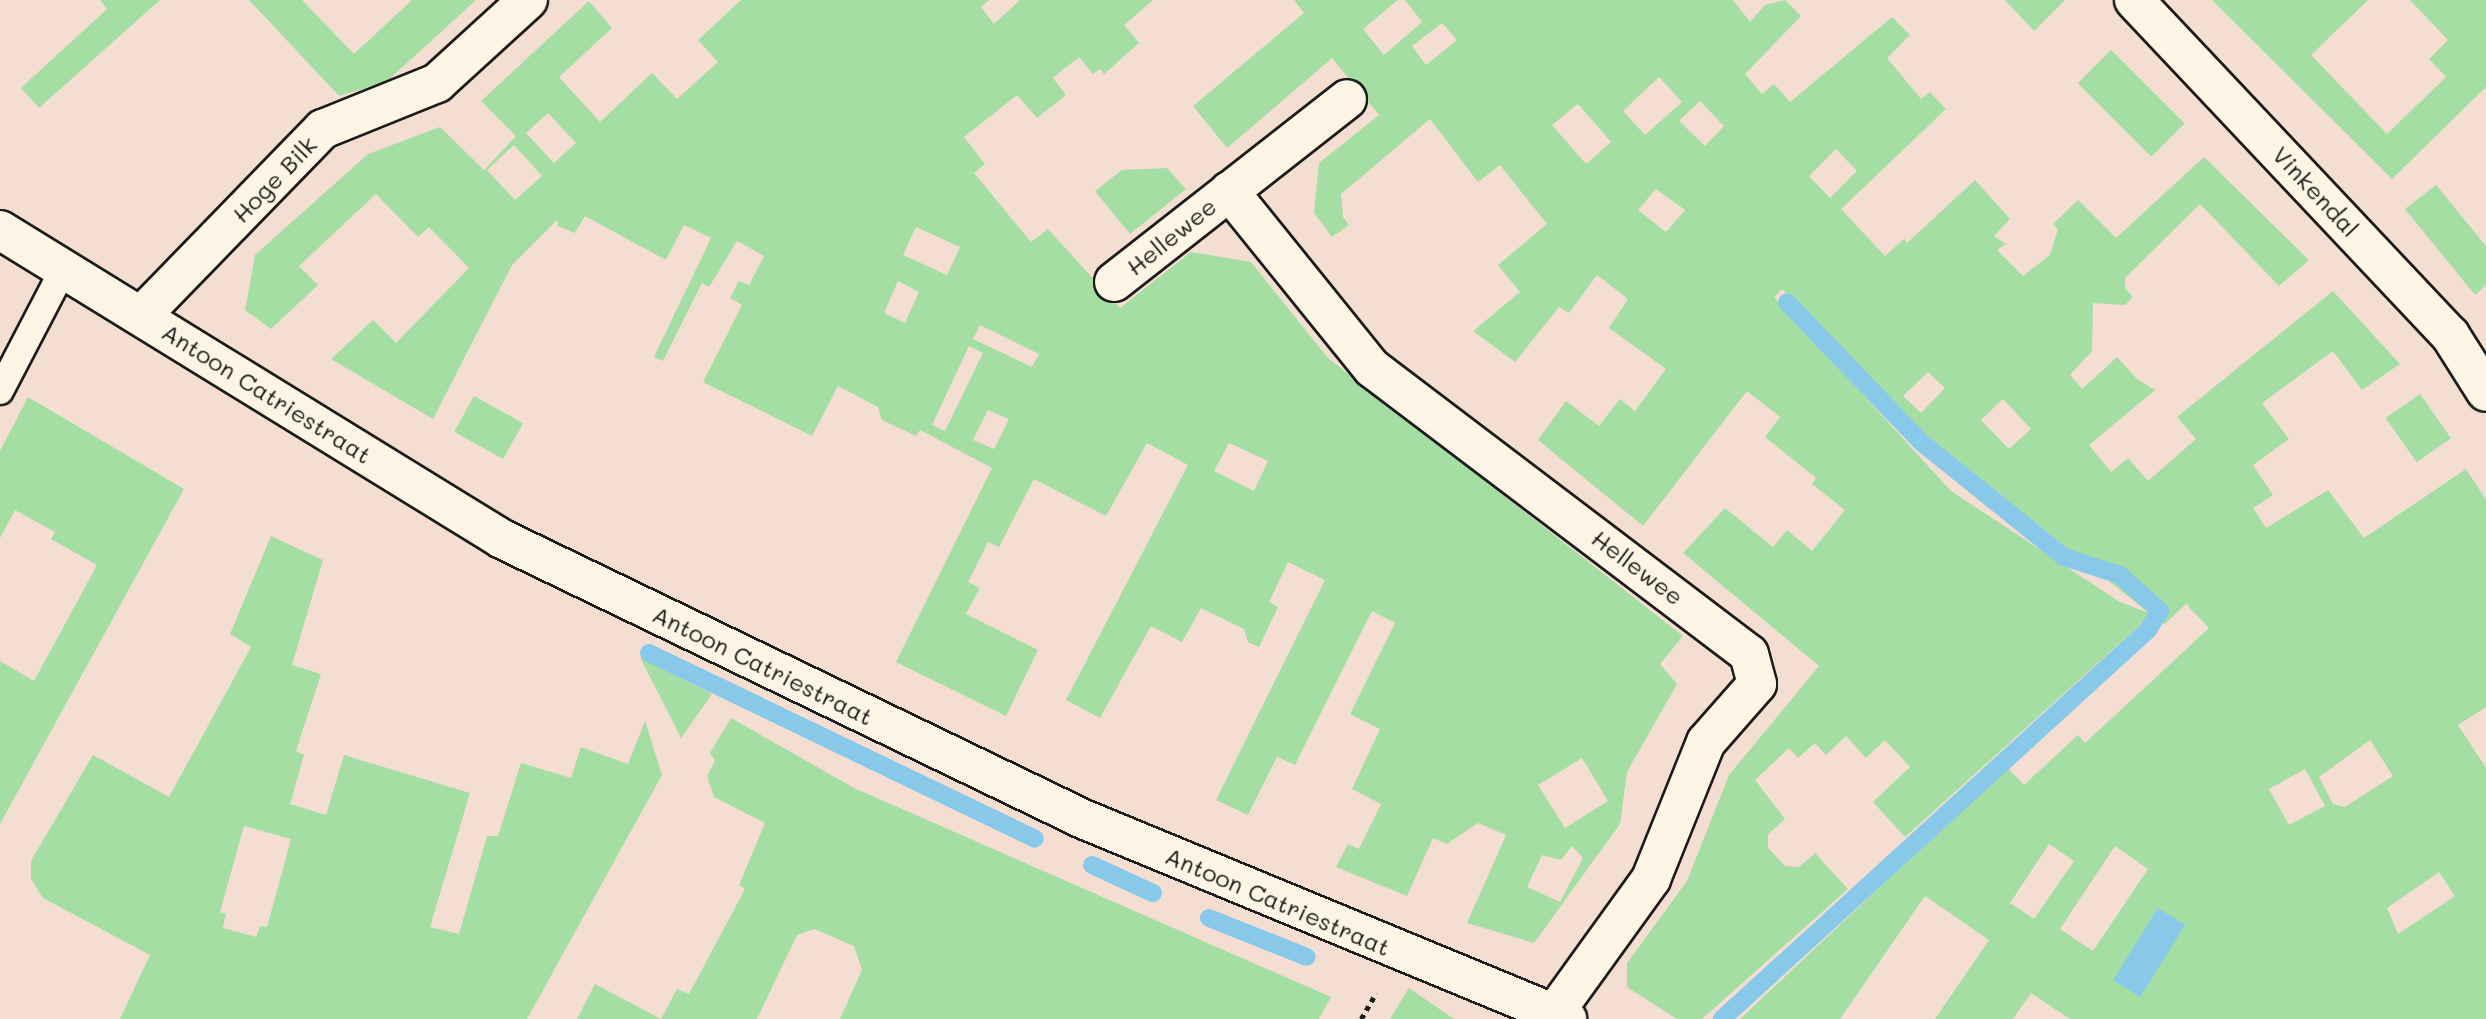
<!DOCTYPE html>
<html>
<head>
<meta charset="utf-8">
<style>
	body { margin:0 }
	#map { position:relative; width:2486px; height:1019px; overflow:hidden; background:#f4ded2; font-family:Mali,sans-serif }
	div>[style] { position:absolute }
	.green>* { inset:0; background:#a5dea3; transform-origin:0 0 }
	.water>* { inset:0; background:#88c9e9; transform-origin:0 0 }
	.stream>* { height:18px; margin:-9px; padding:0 9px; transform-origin:9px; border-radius:9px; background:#88c9e9 }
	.path>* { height:4.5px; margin-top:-2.25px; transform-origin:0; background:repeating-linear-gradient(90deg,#1c1c1c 0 5px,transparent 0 10px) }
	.roads { filter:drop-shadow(2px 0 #1c1c1c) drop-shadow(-2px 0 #1c1c1c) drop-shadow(0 2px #1c1c1c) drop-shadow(0 -2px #1c1c1c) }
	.service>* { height:26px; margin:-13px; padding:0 13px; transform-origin:13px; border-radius:13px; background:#fcf5e5 }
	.minor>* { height:38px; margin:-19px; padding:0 19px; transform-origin:19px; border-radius:19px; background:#fcf5e5 }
	.secondary>* { height:38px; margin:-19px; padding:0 19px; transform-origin:19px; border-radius:19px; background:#fcf5e5 }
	span { translate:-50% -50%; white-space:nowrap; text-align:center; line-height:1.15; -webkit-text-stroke:6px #fcf5e5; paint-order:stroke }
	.street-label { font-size:24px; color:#1c1c1c }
</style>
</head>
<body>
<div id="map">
	<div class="green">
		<i style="clip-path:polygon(100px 0,160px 0,39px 108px,21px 88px,107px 9px)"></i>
		<i style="clip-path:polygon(249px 0,302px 0,354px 54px,412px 0,476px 0,386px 82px,339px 96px)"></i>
		<i style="clip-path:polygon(evenodd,741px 0,989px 0,981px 7px,994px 24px,1020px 0,1153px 0,1124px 25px,1139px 43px,1104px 74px,1100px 69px,1093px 74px,1079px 57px,1053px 78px,1066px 95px,1037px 118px,1017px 95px,964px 137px,985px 164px,974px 173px,1031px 242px,1048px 229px,1120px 308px,1191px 252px,1251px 262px,1328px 358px,1683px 636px,1660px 664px,1677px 684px,1627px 772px,1620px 824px,1534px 943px,1467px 923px,1506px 835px,1478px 823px,1447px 844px,1433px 838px,1407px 896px,1336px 867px,1348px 844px,1359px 849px,1381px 804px,1352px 789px,1380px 729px,1350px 714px,1395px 623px,1372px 611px,1295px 765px,1277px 757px,1248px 815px,1216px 800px,1325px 580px,1288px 562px,1269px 602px,1278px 607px,1259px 647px,1248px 642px,1244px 629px,1201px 608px,1182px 642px,1151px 626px,1100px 718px,1066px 700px,1188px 465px,1147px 443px,1106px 516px,1034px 479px,999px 547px,988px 542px,968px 582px,980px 588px,966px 614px,1038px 650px,1006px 716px,896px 662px,992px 468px,920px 430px,916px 436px,882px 420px,878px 407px,838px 386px,812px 436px,703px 382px,742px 305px,730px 298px,739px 281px,749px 285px,764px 256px,737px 241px,709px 287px,702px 283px,663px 361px,654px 357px,711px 238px,684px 225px,666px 260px,585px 216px,575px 233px,558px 226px,557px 220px,512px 265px,433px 419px,331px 359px,373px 320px,396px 343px,469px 268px,429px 227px,418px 237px,376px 194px,299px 266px,318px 285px,271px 329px,245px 310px,255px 255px,368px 154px,440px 127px,484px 170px,516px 136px,481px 101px,589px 1px,612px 28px,559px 77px,600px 122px,652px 73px,677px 99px,718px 62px,698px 40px,741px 0,548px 113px,576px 143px,554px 163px,526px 133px,548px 113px,741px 0,514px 145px,542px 176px,515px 200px,487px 170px,514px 145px,741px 0,916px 227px,960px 247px,947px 275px,903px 255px,916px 227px,741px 0,898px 281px,919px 292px,905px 323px,884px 313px,898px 281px,741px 0,980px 325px,1039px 354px,1032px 367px,973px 339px,980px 325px,741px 0,969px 346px,983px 353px,945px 431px,932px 425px,969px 346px,741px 0,988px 410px,1009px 419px,994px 449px,973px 440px,988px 410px,741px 0,1229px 443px,1268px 461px,1254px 491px,1214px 471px,1229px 443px,741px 0,1582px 758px,1608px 801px,1565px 828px,1538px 785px,1582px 758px,741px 0,1572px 846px,1583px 858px,1560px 902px,1527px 887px,1542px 855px,1561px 860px,1572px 846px)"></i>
		<i style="clip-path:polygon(evenodd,1294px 0,1398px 0,1363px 29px,1384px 55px,1422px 22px,1405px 0,1733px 0,1750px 22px,1765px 5px,1785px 0,1801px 16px,1745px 74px,1762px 94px,1774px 84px,1790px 102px,1892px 17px,1910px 35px,1887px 58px,1921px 99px,1930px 92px,1946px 109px,1841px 209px,1885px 256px,1904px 239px,1907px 243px,1975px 180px,2010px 219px,1994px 236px,2006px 244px,1997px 250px,2023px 276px,2050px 255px,2058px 229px,2053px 224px,2078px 200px,2116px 238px,2204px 157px,2309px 260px,2279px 286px,2200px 204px,2125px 278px,2125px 288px,2133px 297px,2125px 305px,2093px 303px,2092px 351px,2070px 375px,2082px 389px,2117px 357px,2137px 379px,2155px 390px,2089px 445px,2111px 472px,2128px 458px,2148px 481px,2196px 439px,2177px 417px,2333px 291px,2400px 364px,2362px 390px,2333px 351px,2262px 403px,2289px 439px,2253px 465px,2273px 495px,2253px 508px,2266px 528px,2328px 490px,2364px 538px,2466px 469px,2486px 500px,2486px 707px,2458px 725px,2486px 768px,2486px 1019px,2070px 1019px,2031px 993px,2013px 1019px,1935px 1019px,1989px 940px,1925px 896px,1840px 1019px,1740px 1019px,2007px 767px,2024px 785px,2078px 735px,2085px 743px,2151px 682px,2209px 628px,2186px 604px,2165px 624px,2152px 614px,1905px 837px,1873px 802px,1910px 767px,1885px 740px,1866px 758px,1846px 736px,1826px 755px,1815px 743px,1798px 758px,1789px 748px,1755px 780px,1785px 819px,1768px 834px,1768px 848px,1785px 866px,1799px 867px,1815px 853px,1848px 889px,1702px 1019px,1677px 1019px,1627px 987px,1627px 963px,1687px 881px,1729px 775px,1819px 666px,1683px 553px,1725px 508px,1773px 547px,1787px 530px,1812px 551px,1845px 510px,1812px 484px,1816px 478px,1765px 437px,1780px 417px,1747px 391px,1643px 526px,1538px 440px,1566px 401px,1599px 426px,1620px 399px,1635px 411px,1666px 369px,1609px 328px,1628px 299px,1597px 275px,1569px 313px,1559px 307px,1515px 362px,1473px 331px,1520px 292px,1498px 265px,1547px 224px,1500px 165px,1478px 182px,1430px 119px,1341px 194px,1343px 217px,1349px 225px,1332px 237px,1314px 213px,1319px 163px,1379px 115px,1332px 58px,1227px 148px,1193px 106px,1304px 13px,1294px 0,1442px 23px,1457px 40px,1426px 65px,1412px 46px,1442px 23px,1294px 0,1659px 77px,1682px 102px,1645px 135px,1623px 111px,1659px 77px,1294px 0,1700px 101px,1724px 126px,1705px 146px,1679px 121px,1700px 101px,1294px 0,1578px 104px,1611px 142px,1586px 164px,1552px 125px,1578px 104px,1294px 0,1836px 149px,1857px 171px,1830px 198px,1809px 176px,1836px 149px,1294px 0,1656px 189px,1685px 210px,1666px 232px,1638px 210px,1656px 189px,1294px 0,1782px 289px,1916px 428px,2149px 613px,2120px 602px,1951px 491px,1774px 297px,1782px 289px,1294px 0,1928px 372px,1945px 388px,1921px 413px,1903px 396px,1928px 372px,1294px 0,2003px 399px,2031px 429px,2009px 449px,1981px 420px,2003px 399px,1294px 0,2370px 740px,2393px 776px,2345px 807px,2333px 804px,2319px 777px,2370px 740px,1294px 0,2305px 769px,2325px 806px,2289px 825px,2269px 789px,2305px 769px,1294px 0,2049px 844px,2074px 861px,2034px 919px,2010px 903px,2049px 844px,1294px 0,2115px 846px,2148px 869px,2093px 951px,2060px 929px,2115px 846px,1294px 0,2439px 872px,2455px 896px,2398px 934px,2387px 908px,2439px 872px)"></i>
		<i style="clip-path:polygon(2005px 0,2065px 0,2034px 31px)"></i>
		<i style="clip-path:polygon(2212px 0,2368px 0,2311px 55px,2387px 134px,2446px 77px,2429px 59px,2448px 40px,2410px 0,2486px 0,2486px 87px,2392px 179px)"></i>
		<i style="left:2111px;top:50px;width:104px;height:47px;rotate:45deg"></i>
		<i style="clip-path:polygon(1167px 168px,1186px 189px,1130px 234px,1095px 191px,1122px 170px)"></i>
		<i style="clip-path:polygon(2436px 185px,2486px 246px,2486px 285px,2475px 295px,2405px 209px)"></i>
		<i style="left:2420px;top:394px;width:54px;height:42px;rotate:55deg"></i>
		<i style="left:474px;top:396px;width:56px;height:41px;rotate:29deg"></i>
		<i style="clip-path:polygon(28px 397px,184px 489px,0 824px,0 661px,34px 681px,97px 565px,51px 539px,55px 532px,15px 510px,0 538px,0 451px)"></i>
		<i style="clip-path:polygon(evenodd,271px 536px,323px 560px,292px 665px,321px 674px,296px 751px,304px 755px,290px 804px,326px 815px,344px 755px,470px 793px,430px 927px,459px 934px,487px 836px,498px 836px,521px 763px,571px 778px,581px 747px,628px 764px,645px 721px,662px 775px,527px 1019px,120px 1019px,150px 955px,43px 898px,31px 879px,31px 861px,93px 755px,169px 797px,251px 647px,230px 634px,271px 536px,244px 826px,291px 839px,267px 927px,260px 926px,256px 937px,223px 928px,226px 914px,220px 912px,244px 826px)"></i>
		<i style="clip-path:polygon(640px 657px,712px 694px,681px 738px)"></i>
		<i style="clip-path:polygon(731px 718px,854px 788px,1331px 997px,1319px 1019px,840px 1019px,862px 970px,854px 946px,814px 929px,797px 935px,757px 1019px,577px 1019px,595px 984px,661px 1019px,677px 989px,689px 994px,745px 889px,739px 885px,765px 823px,714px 797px,707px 776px,715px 761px,710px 753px)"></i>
		<i style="clip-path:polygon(1409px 988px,1454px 1019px,1390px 1019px)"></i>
	</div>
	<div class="water">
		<i style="left:2158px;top:908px;width:32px;height:85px;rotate:32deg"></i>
	</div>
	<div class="stream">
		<i style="left:649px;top:653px;width:428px;rotate:25.7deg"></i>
		<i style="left:1092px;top:865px;width:67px;rotate:24.7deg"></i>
		<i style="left:1209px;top:918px;width:105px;rotate:21.7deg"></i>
		<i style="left:1722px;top:1019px;width:577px;rotate:-42.4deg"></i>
		<i style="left:2148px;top:630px;width:22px;rotate:-58deg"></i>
		<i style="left:2160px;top:611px;width:54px;rotate:-138deg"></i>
		<i style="left:2120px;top:575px;width:59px;rotate:-162.2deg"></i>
		<i style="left:2064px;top:557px;width:182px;rotate:-141.2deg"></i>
		<i style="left:1922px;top:443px;width:195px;rotate:-133.8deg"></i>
	</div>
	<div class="path">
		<i style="left:1361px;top:1019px;width:30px;rotate:-60deg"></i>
	</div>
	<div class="roads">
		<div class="service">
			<i style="left:0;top:391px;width:139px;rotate:-62.5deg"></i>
		</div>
		<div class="minor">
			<i style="left:2134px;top:0;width:461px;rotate:46.7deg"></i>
			<i style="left:2450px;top:335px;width:67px;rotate:57.7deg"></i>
			<i style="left:1229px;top:191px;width:228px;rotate:51.1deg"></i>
			<i style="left:1372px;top:368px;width:473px;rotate:37.2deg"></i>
			<i style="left:1749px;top:654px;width:31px;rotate:75deg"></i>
			<i style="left:1757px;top:684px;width:77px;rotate:131.3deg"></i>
			<i style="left:1706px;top:742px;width:148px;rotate:111.9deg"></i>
			<i style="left:1651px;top:879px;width:164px;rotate:125.8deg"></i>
			<i style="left:1114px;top:282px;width:296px;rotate:-38.1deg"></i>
			<i style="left:142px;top:315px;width:260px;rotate:-45.8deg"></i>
			<i style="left:323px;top:129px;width:123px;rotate:-22deg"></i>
			<i style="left:437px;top:83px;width:123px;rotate:-42.4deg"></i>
		</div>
		<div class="secondary">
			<i style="left:0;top:230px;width:589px;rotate:31.61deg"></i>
			<i style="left:502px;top:539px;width:645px;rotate:25.73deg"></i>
			<i style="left:1083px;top:819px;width:524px;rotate:22.45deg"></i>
		</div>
	</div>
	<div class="street-label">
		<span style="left:274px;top:179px;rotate:-46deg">Hoge Bilk</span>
		<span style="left:2316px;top:191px;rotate:47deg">Vinkendal</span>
		<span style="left:1171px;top:236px;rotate:-39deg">Hellewee</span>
		<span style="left:267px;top:393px;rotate:32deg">Antoon Catriestraat</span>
		<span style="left:1638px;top:567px;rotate:37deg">Hellewee</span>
		<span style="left:763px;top:665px;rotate:26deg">Antoon Catriestraat</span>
		<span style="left:1278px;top:901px;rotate:23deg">Antoon Catriestraat</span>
	</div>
</div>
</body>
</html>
